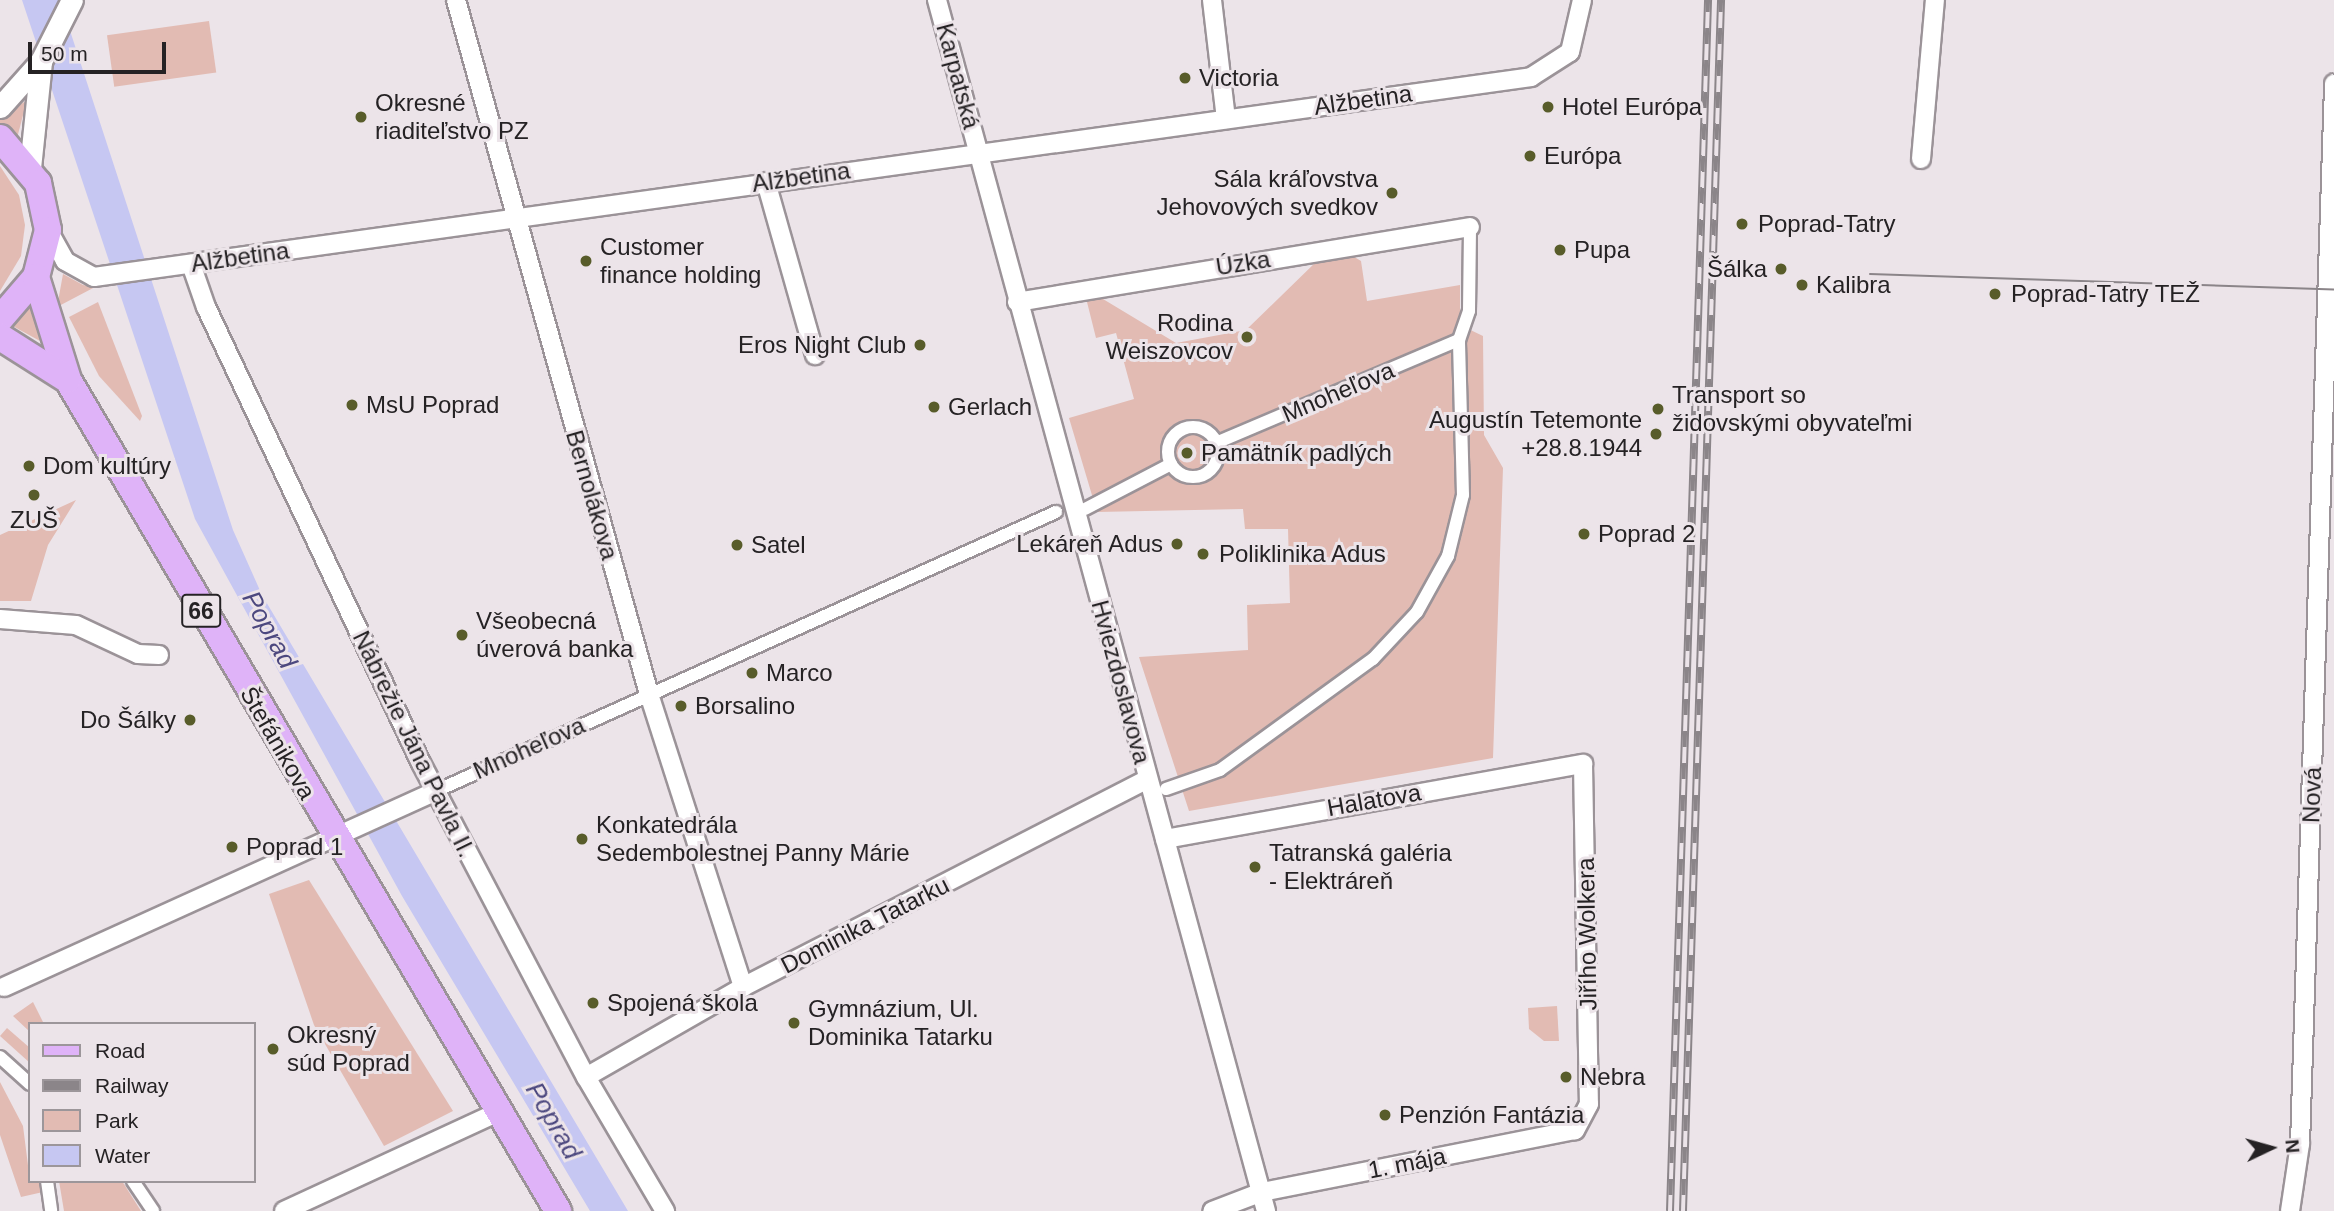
<!DOCTYPE html>
<html>
<head>
<meta charset="utf-8">
<style>
	body { margin:0 }
	#map { position:relative; width:2334px; height:1211px; overflow:hidden; background:#ece4e9; font-family:Arial,sans-serif }
	div>[style] { position:absolute }
	.green>* { inset:0; background:#e2bbb3; transform-origin:0 0 }
	.water>* { inset:0; background:#c6c7f2 }
	.roads { filter:drop-shadow(2px 0 #9b9398) drop-shadow(-2px 0 #9b9398) drop-shadow(0 2px #9b9398) drop-shadow(0 -2px #9b9398) }
	.pedestrian>* { height:12px; margin:-6px; padding:0 6px; transform-origin:6px; border-radius:6px; background:#fff }
	.pedestrian>.ring { margin:-6px; padding:0; box-sizing:content-box; background:none; border:12px solid #fff; border-radius:50% }
	.minor>* { height:18px; margin:-9px; padding:0 9px; transform-origin:9px; border-radius:9px; background:#fff }
	.tertiary>* { height:21px; margin:-10.5px; padding:0 10.5px; transform-origin:10.5px; border-radius:10.5px; background:#fff }
	.primary>* { height:26px; margin:-13px; padding:0 13px; transform-origin:13px; border-radius:13px; background:#dfb3f8 }
	.tram>* { height:2px; margin:-1px; padding:0 1px; transform-origin:1px; border-radius:1px; background:#8b8589 }
	.rail>* { height:8px; margin-top:-4px; transform-origin:0; background:repeating-linear-gradient(90deg,#ece4e9 0 16px,#8b8589 0 32px); box-sizing:border-box; border-block:2px solid #8b8589 }
	.dots>* { width:19px; height:19px; translate:-50% -50%; box-sizing:border-box; border:4px solid #ece4e9; border-radius:50% }
	span { translate:-50% -50%; white-space:nowrap; text-align:center; line-height:1.15; -webkit-text-stroke:6px #ece4e9; paint-order:stroke }
	.shield-label span { padding:2px 5px; background:#ece4e9; border:2px solid; border-radius:5px; -webkit-text-stroke-width:0 }
	.shield-label { font-size:23px; color:#252224; font-weight:700 }
	.street-label { font-size:24px; color:#252224 }
	.poi-label { font-size:24px; color:#252224 }
	.left { translate:0 -50%; text-align:left }
	.right { translate:-100% -50%; text-align:right }
	.water-label { font-size:26px; color:#4c487f; font-style:italic }
	.legend { position:absolute; left:28px; top:1022px; width:228px; height:161px; box-sizing:border-box; background:#ece4e9; border:2px solid #9c969a; margin:0; padding:9px 12px; list-style:none; font-size:21px; color:#252224 }
	.legend li { display:flex; align-items:center; gap:14px; height:35px }
	.legend b { width:35px; border:2px solid #9c969a }
	.north { position:absolute; left:2236px; top:1113px; width:70px; height:70px; -webkit-text-stroke:5px #ece4e9; paint-order:stroke; rotate:85deg; font-size:19px; font-weight:700; line-height:28px; text-align:center; color:#252224 }
	.north::after { content:''; display:block; margin:auto; width:24px; height:32px; background:#252224; clip-path:polygon(50% 0,100% 100%,50% 72%,0 100%) }
	.scale { position:absolute; left:28px; top:42px; width:138px; height:32px; box-sizing:border-box; border:4px solid #252224; border-top:0; padding-left:9px; font-size:21px; line-height:24px; white-space:nowrap; color:#252224; -webkit-text-stroke:5px #ece4e9; paint-order:stroke }
</style>
</head>
<body>
<div id="map">
	<div class="green">
		<i style="left:209px;top:21px;width:52px;height:103px;rotate:82deg"></i>
		<i style="clip-path:polygon(27px 100px,16px 142px,0 129px,0 119px)"></i>
		<i style="clip-path:polygon(0 166px,19px 195px,25px 225px,21px 256px,0 291px)"></i>
		<i style="clip-path:polygon(1351px 255px,1361px 261px,1367px 301px,1460px 285px,1460px 325px,1483px 336px,1484px 435px,1503px 468px,1493px 758px,1189px 811px,1139px 657px,1248px 650px,1247px 605px,1290px 603px,1288px 529px,1245px 529px,1243px 509px,1097px 512px,1069px 418px,1134px 399px,1116px 333px,1096px 338px,1086px 298px,1098px 296px,1176px 343px,1246px 330px,1319px 259px)"></i>
		<i style="clip-path:polygon(63px 274px,83px 285px,95px 287px,57px 307px)"></i>
		<i style="clip-path:polygon(98px 302px,142px 416px,140px 421px,99px 376px,69px 317px)"></i>
		<i style="clip-path:polygon(30px 306px,40px 341px,9px 324px)"></i>
		<i style="clip-path:polygon(76px 500px,48px 545px,31px 601px,0 601px,0 535px)"></i>
		<i style="clip-path:polygon(309px 880px,453px 1111px,384px 1146px,314px 1025px,269px 894px)"></i>
		<i style="clip-path:polygon(33px 1002px,44px 1024px,30px 1024px,30px 1032px,13px 1016px)"></i>
		<i style="clip-path:polygon(1557px 1006px,1559px 1041px,1544px 1041px,1529px 1029px,1528px 1008px)"></i>
		<i style="clip-path:polygon(7px 1028px,30px 1048px,30px 1063px,0 1036px)"></i>
		<i style="clip-path:polygon(0 1082px,23px 1126px,30px 1181px,40px 1181px,43px 1192px,21px 1197px,0 1135px)"></i>
		<i style="clip-path:polygon(59px 1181px,122px 1181px,141px 1211px,64px 1211px)"></i>
	</div>
	<div class="water">
		<i style="clip-path:polygon(22px 0,60px 0,233px 530px,262px 595px,628px 1211px,590px 1211px,402px 896px,195px 519px)"></i>
	</div>
	<div class="roads">
		<div class="pedestrian">
			<i class="ring" style="left:1168px;top:427px;width:38px;height:38px"></i>
			<i style="left:1216px;top:443px;width:264px;rotate:-23deg"></i>
			<i style="left:1085px;top:509px;width:97px;rotate:-27.6deg"></i>
			<i style="left:1166px;top:789px;width:57px;rotate:-19.4deg"></i>
			<i style="left:1220px;top:770px;width:189px;rotate:-36deg"></i>
			<i style="left:1373px;top:659px;width:64px;rotate:-46.9deg"></i>
			<i style="left:1417px;top:612px;width:64px;rotate:-61deg"></i>
			<i style="left:1448px;top:556px;width:63px;rotate:-76.2deg"></i>
			<i style="left:1463px;top:495px;width:155px;rotate:-91.5deg"></i>
			<i style="left:1459px;top:340px;width:31px;rotate:-71deg"></i>
			<i style="left:1469px;top:311px;width:84px;rotate:-89.3deg"></i>
			<i style="left:436px;top:791px;width:680px;rotate:-24.23deg"></i>
			<i style="left:0;top:1057px;width:40px;rotate:42deg"></i>
			<i style="left:47px;top:1181px;width:30px;rotate:82deg"></i>
			<i style="left:133px;top:1181px;width:36px;rotate:56deg"></i>
		</div>
		<div class="minor">
			<i style="left:456px;top:0;width:720px;rotate:74.46deg"></i>
			<i style="left:649px;top:694px;width:308px;rotate:72.2deg"></i>
			<i style="left:937px;top:0;width:1255px;rotate:74.8deg"></i>
			<i style="left:1212px;top:0;width:120px;rotate:83.3deg"></i>
			<i style="left:1921px;top:159px;width:160px;rotate:-85deg"></i>
			<i style="left:766px;top:182px;width:180px;rotate:74.2deg"></i>
			<i style="left:48px;top:230px;width:35px;rotate:61deg"></i>
			<i style="left:65px;top:261px;width:33px;rotate:29deg"></i>
			<i style="left:94px;top:277px;width:1451px;rotate:-7.92deg"></i>
			<i style="left:1531px;top:77px;width:46px;rotate:-32.7deg"></i>
			<i style="left:1570px;top:52px;width:53px;rotate:-77deg"></i>
			<i style="left:191px;top:264px;width:46px;rotate:70.8deg"></i>
			<i style="left:206px;top:307px;width:504px;rotate:64.76deg"></i>
			<i style="left:421px;top:763px;width:355px;rotate:62.3deg"></i>
			<i style="left:586px;top:1077px;width:156px;rotate:59.5deg"></i>
			<i style="left:1017px;top:302px;width:459px;rotate:-9.4deg"></i>
			<i style="left:0;top:619px;width:76px;rotate:4.5deg"></i>
			<i style="left:76px;top:625px;width:68px;rotate:25.1deg"></i>
			<i style="left:138px;top:654px;width:21px;rotate:3deg"></i>
			<i style="left:1165px;top:839px;width:425px;rotate:-10.2deg"></i>
			<i style="left:1583px;top:764px;width:340px;rotate:89deg"></i>
			<i style="left:1589px;top:1104px;width:30px;rotate:118deg"></i>
			<i style="left:1575px;top:1130px;width:319px;rotate:168.8deg"></i>
			<i style="left:1262px;top:1192px;width:53px;rotate:159.2deg"></i>
			<i style="left:4px;top:987px;width:474px;rotate:-24.4deg"></i>
			<i style="left:586px;top:1077px;width:181px;rotate:-29.8deg"></i>
			<i style="left:743px;top:987px;width:455px;rotate:-27.2deg"></i>
			<i style="left:284px;top:1211px;width:236px;rotate:-24.8deg"></i>
			<i style="left:2290px;top:1211px;width:68px;rotate:-81.5deg"></i>
			<i style="left:2300px;top:1144px;width:1061px;rotate:-88.16deg"></i>
		</div>
		<div class="tertiary">
			<i style="left:0;top:107px;width:62px;rotate:-48.3deg"></i>
			<i style="left:41px;top:61px;width:68px;rotate:-63.1deg"></i>
			<i style="left:30px;top:168px;width:107px;rotate:-84.1deg"></i>
		</div>
		<div class="primary">
			<i style="left:0;top:138px;width:59px;rotate:49.8deg"></i>
			<i style="left:38px;top:183px;width:48px;rotate:78deg"></i>
			<i style="left:48px;top:230px;width:49px;rotate:104.3deg"></i>
			<i style="left:36px;top:277px;width:55px;rotate:130.6deg"></i>
			<i style="left:36px;top:277px;width:108px;rotate:72.7deg"></i>
			<i style="left:68px;top:380px;width:965px;rotate:59.47deg"></i>
			<i style="left:0;top:337px;width:80px;rotate:32.3deg"></i>
		</div>
	</div>
	<div class="tram">
		<i style="left:1870px;top:274px;width:464px;rotate:1.9deg"></i>
	</div>
	<div class="rail">
		<i style="left:1670px;top:1211px;width:1212px;rotate:-88.2deg"></i>
		<i style="left:1683px;top:1211px;width:1212px;rotate:-88.2deg"></i>
	</div>
	<div class="dots">
		<i style="left:1185px;top:78px;background:#585c2a"></i>
		<i style="left:1548px;top:107px;background:#585c2a"></i>
		<i style="left:361px;top:117px;background:#585c2a"></i>
		<i style="left:1530px;top:156px;background:#585c2a"></i>
		<i style="left:1392px;top:193px;background:#585c2a"></i>
		<i style="left:1742px;top:224px;background:#585c2a"></i>
		<i style="left:1560px;top:250px;background:#585c2a"></i>
		<i style="left:586px;top:261px;background:#585c2a"></i>
		<i style="left:1781px;top:269px;background:#585c2a"></i>
		<i style="left:1802px;top:285px;background:#585c2a"></i>
		<i style="left:1995px;top:294px;background:#585c2a"></i>
		<i style="left:1247px;top:337px;background:#585c2a"></i>
		<i style="left:920px;top:345px;background:#585c2a"></i>
		<i style="left:352px;top:405px;background:#585c2a"></i>
		<i style="left:934px;top:407px;background:#585c2a"></i>
		<i style="left:1658px;top:409px;background:#585c2a"></i>
		<i style="left:1656px;top:434px;background:#585c2a"></i>
		<i style="left:1187px;top:453px;background:#585c2a"></i>
		<i style="left:29px;top:466px;background:#585c2a"></i>
		<i style="left:34px;top:495px;background:#585c2a"></i>
		<i style="left:1584px;top:534px;background:#585c2a"></i>
		<i style="left:1177px;top:544px;background:#585c2a"></i>
		<i style="left:737px;top:545px;background:#585c2a"></i>
		<i style="left:1203px;top:554px;background:#585c2a"></i>
		<i style="left:462px;top:635px;background:#585c2a"></i>
		<i style="left:752px;top:673px;background:#585c2a"></i>
		<i style="left:681px;top:706px;background:#585c2a"></i>
		<i style="left:190px;top:720px;background:#585c2a"></i>
		<i style="left:582px;top:839px;background:#585c2a"></i>
		<i style="left:232px;top:847px;background:#585c2a"></i>
		<i style="left:1255px;top:867px;background:#585c2a"></i>
		<i style="left:593px;top:1003px;background:#585c2a"></i>
		<i style="left:794px;top:1023px;background:#585c2a"></i>
		<i style="left:273px;top:1049px;background:#585c2a"></i>
		<i style="left:1566px;top:1077px;background:#585c2a"></i>
		<i style="left:1385px;top:1115px;background:#585c2a"></i>
	</div>
	<div class="shield-label">
		<span style="left:201px;top:611px">66</span>
	</div>
	<div class="street-label">
		<span style="left:958px;top:76px;rotate:75deg">Karpatská</span>
		<span style="left:1363px;top:100px;rotate:-8deg">Alžbetina</span>
		<span style="left:801px;top:177px;rotate:-8deg">Alžbetina</span>
		<span style="left:240px;top:257px;rotate:-8deg">Alžbetina</span>
		<span style="left:1243px;top:263px;rotate:-9deg">Úzka</span>
		<span style="left:1338px;top:392px;rotate:-23deg">Mnoheľova</span>
		<span style="left:592px;top:495px;rotate:74deg">Bernolákova</span>
		<span style="left:1121px;top:682px;rotate:75deg">Hviezdoslavova</span>
		<span style="left:278px;top:743px;rotate:60deg">Štefánikova</span>
		<span style="left:414px;top:744px;rotate:64deg">Nábrežie Jána Pavla II.</span>
		<span style="left:529px;top:748px;rotate:-24deg">Mnoheľova</span>
		<span style="left:2312px;top:795px;rotate:-88deg">Nová</span>
		<span style="left:1374px;top:800px;rotate:-10deg">Halatova</span>
		<span style="left:865px;top:925px;rotate:-27deg">Dominika Tatarku</span>
		<span style="left:1587px;top:934px;rotate:-91deg">Jiřího Wolkera</span>
		<span style="left:1407px;top:1163px;rotate:-11deg">1. mája</span>
	</div>
	<div class="poi-label">
		<span class="left" style="left:1199px;top:78px">Victoria</span>
		<span class="left" style="left:375px;top:117px">Okresné<br>riaditeľstvo PZ</span>
		<span class="left" style="left:1562px;top:107px">Hotel Európa</span>
		<span class="left" style="left:1544px;top:156px">Európa</span>
		<span class="right" style="left:1378px;top:193px">Sála kráľovstva<br>Jehovových svedkov</span>
		<span class="left" style="left:1758px;top:224px">Poprad-Tatry</span>
		<span class="left" style="left:600px;top:261px">Customer<br>finance holding</span>
		<span class="left" style="left:1574px;top:250px">Pupa</span>
		<span class="right" style="left:1767px;top:269px">Šálka</span>
		<span class="left" style="left:1816px;top:285px">Kalibra</span>
		<span class="left" style="left:2011px;top:294px">Poprad-Tatry TEŽ</span>
		<span class="right" style="left:1233px;top:337px">Rodina<br>Weiszovcov</span>
		<span class="right" style="left:906px;top:345px">Eros Night Club</span>
		<span class="left" style="left:1672px;top:409px">Transport so<br>židovskými obyvateľmi</span>
		<span class="left" style="left:366px;top:405px">MsU Poprad</span>
		<span class="left" style="left:948px;top:407px">Gerlach</span>
		<span class="right" style="left:1642px;top:434px">Augustín Tetemonte<br>+28.8.1944</span>
		<span class="left" style="left:1201px;top:453px">Pamätník padlých</span>
		<span class="left" style="left:43px;top:466px">Dom kultúry</span>
		<span style="left:34px;top:520px">ZUŠ</span>
		<span class="left" style="left:1598px;top:534px">Poprad 2</span>
		<span class="right" style="left:1163px;top:544px">Lekáreň Adus</span>
		<span class="left" style="left:751px;top:545px">Satel</span>
		<span class="left" style="left:1219px;top:554px">Poliklinika Adus</span>
		<span class="left" style="left:476px;top:635px">Všeobecná<br>úverová banka</span>
		<span class="left" style="left:766px;top:673px">Marco</span>
		<span class="left" style="left:695px;top:706px">Borsalino</span>
		<span class="right" style="left:176px;top:720px">Do Šálky</span>
		<span class="left" style="left:596px;top:839px">Konkatedrála<br>Sedembolestnej Panny Márie</span>
		<span class="left" style="left:246px;top:847px">Poprad 1</span>
		<span class="left" style="left:1269px;top:867px">Tatranská galéria<br>- Elektráreň</span>
		<span class="left" style="left:607px;top:1003px">Spojená škola</span>
		<span class="left" style="left:808px;top:1023px">Gymnázium, Ul.<br>Dominika Tatarku</span>
		<span class="left" style="left:287px;top:1049px">Okresný<br>súd Poprad</span>
		<span class="left" style="left:1580px;top:1077px">Nebra</span>
		<span class="left" style="left:1399px;top:1115px">Penzión Fantázia</span>
	</div>
	<div class="water-label">
		<span style="left:269px;top:630px;rotate:61deg">Poprad</span>
		<span style="left:553px;top:1121px;rotate:60deg">Poprad</span>
	</div>
	<ul class="legend">
	<li><b style="height:9px;background:#dfb3f8"></b>Road</li>
	<li><b style="height:9px;background:#8b8589"></b>Railway</li>
	<li><b style="height:19px;background:#e2bbb3"></b>Park</li>
	<li><b style="height:19px;background:#c6c7f2"></b>Water</li>
	</ul>
	<div class="north">N</div>
	<div class="scale">50 m</div>
</div>
</body>
</html>
